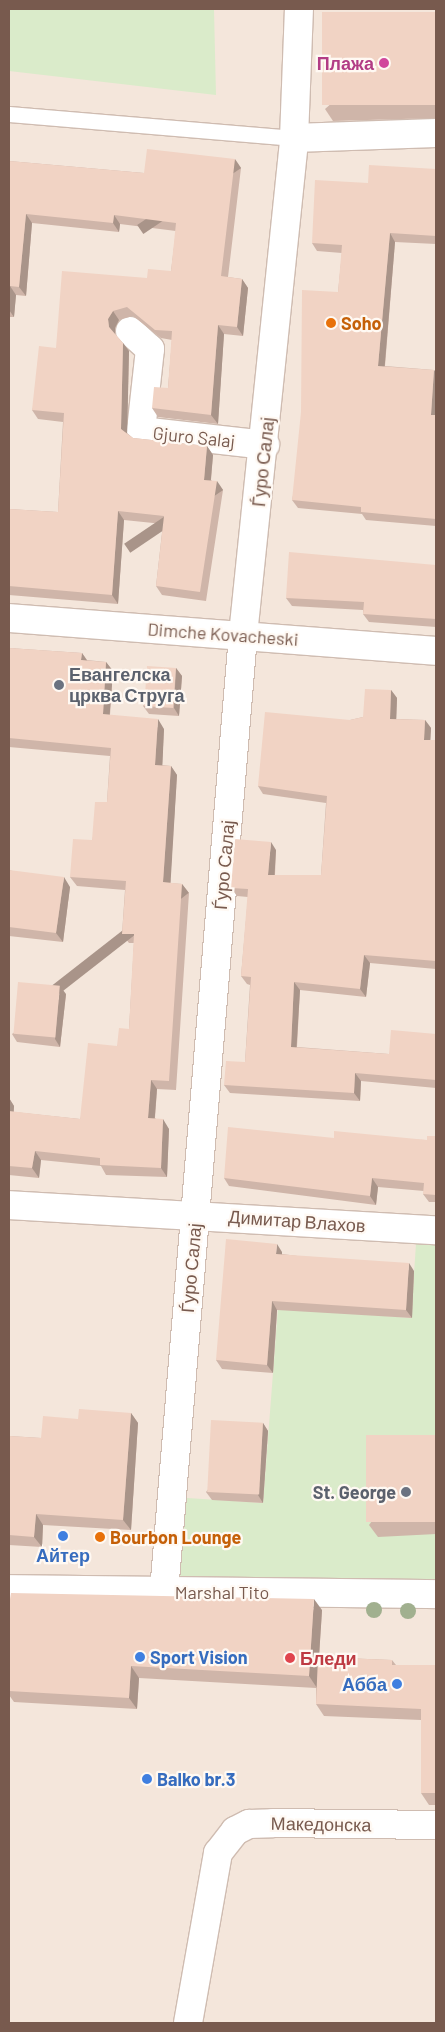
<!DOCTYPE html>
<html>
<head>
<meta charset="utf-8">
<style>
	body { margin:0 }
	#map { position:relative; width:445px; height:2032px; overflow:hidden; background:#fcf5ec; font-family:Barlow,sans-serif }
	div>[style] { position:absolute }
	.residential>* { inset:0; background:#f4e6db; transform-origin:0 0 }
	.green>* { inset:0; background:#daebca }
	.roads { filter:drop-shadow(1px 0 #cfbcb1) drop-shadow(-1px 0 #cfbcb1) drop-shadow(0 1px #cfbcb1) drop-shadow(0 -1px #cfbcb1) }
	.lane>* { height:15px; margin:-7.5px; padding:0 7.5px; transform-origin:7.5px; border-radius:7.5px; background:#fff }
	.street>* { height:28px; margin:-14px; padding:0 14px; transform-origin:14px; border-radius:14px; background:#fff }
	.trees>* { width:16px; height:16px; margin:-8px; border-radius:50%; background:#a1b08f }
	.wall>* { inset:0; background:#cfb5a9 }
	.shaded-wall>* { inset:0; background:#a99489; transform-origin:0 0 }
	.building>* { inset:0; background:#f1d3c4; transform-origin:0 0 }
	.dots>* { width:14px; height:14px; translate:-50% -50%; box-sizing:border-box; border:2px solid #fff9f3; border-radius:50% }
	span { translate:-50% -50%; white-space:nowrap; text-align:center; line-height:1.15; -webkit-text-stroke:4.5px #fff9f3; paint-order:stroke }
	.hotel-label { font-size:18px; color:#b23c85; font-weight:700 }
	.right { translate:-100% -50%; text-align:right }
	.food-label { font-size:18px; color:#c56008; font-weight:700 }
	.left { translate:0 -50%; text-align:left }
	.street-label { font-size:18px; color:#785a4e }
	.worship-label { font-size:18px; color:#5b616d; font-weight:700 }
	.shop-label { font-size:18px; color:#366cbe; font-weight:700 }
	.health-label { font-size:18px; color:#be3a42; font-weight:700 }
	.frame { position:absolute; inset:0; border:10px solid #785a4e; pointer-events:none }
</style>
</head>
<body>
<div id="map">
	<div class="residential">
		<i style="left:9px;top:9px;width:427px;height:2014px"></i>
	</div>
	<div class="green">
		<i style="clip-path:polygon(9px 10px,214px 10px,216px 95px,9px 71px)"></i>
		<i style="clip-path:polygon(417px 1229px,436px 1230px,436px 1594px,164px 1592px,172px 1497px,263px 1503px,278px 1308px,411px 1318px)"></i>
	</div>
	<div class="roads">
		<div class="lane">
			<i style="left:9px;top:114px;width:286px;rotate:4.8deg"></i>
		</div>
		<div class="street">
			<i style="left:294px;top:138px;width:142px;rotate:-2deg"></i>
			<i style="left:130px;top:331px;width:27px;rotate:42deg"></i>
			<i style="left:150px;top:349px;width:82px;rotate:96.3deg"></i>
			<i style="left:141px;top:431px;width:125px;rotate:6.4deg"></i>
			<i style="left:9px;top:618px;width:428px;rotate:4.4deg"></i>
			<i style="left:9px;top:1205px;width:428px;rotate:3.4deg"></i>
			<i style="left:9px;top:1589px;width:427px;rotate:0.7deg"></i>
			<i style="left:164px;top:1592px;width:960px;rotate:-85.28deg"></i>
			<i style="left:243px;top:635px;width:500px;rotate:-84.1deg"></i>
			<i style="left:294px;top:138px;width:129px;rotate:-87.8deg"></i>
			<i style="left:188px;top:2023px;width:173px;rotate:-80deg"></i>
			<i style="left:218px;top:1853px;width:28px;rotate:-52deg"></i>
			<i style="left:235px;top:1831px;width:16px;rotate:-27deg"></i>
			<i style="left:249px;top:1824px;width:24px;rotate:-2deg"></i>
			<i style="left:273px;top:1823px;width:163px;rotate:0.7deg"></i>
		</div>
	</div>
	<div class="trees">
		<i style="left:374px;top:1610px"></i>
		<i style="left:408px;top:1611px"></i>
	</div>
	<div class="wall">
		<i style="clip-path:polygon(436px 12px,436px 118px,333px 121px,325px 109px)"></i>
		<i style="clip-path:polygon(9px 161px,144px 173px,241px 168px,228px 277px,242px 279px,248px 288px,243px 336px,224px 334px,218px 424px,158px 417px,152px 408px,168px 388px,172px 340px,161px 338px,133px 316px,119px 320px,115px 328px,115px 334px,123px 343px,129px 351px,127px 433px,133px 438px,207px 446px,213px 455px,211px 480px,223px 490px,206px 601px,162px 595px,156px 586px,163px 524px,124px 520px,118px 604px,9px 595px,9px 509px,58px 512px,63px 422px,38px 419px,32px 410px,56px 348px,147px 278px,171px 271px,176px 231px,120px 224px,119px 232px,32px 223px,26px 296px,16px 295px,14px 317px,9px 317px)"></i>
		<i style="clip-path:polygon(436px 169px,436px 244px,395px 242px,385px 366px,434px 370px,436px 373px,436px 526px,366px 520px,362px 514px,298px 508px,292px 500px,338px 292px,342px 253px,317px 251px,312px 243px,368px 183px)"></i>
		<i style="clip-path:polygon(436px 565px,436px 627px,369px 622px,363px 614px,363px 610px,292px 606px,286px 598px)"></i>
		<i style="clip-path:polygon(9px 648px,82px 653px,87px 660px,106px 662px,113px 671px,110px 715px,164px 729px,162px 765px,171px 766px,177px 775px,170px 883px,182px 884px,189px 893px,176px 1090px,157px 1089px,155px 1118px,169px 1129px,167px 1177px,106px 1175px,101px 1166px,41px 1160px,39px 1178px,9px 1175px,9px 1098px,14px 1106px,14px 1112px,80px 1119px,117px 1046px,129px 1029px,134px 943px,129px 943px,122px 934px,125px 890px,77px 886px,70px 877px,92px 840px,107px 802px,110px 756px,9px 747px)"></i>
		<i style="clip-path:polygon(176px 668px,182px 676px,179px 716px,149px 714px,143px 706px)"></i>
		<i style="clip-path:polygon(391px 690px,397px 698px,396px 719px,425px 720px,431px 728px,430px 740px,436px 740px,436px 969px,370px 963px,366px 997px,300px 990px,297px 1047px,389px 1054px,436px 1034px,436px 1088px,361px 1081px,360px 1101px,230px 1093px,224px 1085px,245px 1062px,250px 985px,247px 984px,241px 976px,248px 897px,237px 896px,231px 888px,276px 850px,275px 875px,321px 875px,326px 803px,263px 794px,258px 786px,350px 720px,363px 717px)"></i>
		<i style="clip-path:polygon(9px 870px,70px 887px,63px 942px,9px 936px)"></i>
		<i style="clip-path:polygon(66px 994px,60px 1047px,17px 1042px,12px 1034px)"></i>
		<i style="clip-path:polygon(436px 1136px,436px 1202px,429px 1202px,423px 1194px,424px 1191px,378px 1187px,376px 1205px,229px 1186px,224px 1178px,334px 1138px,427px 1140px)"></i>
		<i style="clip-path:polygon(282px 1252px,282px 1254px,414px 1271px,412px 1318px,277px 1310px,273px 1373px,222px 1369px,216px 1360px)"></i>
		<i style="clip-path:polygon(131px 1413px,138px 1423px,131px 1530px,43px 1525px,42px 1547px,9px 1545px,9px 1436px,41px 1438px,78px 1419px)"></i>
		<i style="clip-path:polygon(263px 1423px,268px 1431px,263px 1503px,212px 1500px,206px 1492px)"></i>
		<i style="clip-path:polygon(436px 1435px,436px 1534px,378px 1537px,369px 1525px)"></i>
		<i style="clip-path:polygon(9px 1599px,322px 1610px,319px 1657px,392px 1660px,396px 1665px,436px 1665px,436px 1805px,429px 1805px,421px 1793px,421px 1720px,324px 1716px,316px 1704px,316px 1688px,139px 1678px,137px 1709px,14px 1702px,9px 1695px)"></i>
	</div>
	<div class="shaded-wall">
		<i style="left:235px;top:159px;width:11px;height:118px;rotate:56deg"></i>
		<i style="clip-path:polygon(26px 214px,32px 223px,26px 296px,19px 287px)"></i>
		<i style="clip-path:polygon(114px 215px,120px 224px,119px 232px,113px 223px)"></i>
		<i style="clip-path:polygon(390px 233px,395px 242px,384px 374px,378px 366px)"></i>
		<i style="clip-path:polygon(242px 279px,248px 288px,243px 336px,237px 327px)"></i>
		<i style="clip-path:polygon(10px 286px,16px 295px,14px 317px,9px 310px,9px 298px)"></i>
		<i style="clip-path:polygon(113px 311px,119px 320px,115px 328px,115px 336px,109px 327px,108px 319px)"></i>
		<i style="clip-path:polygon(218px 325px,224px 334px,218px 424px,211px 415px)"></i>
		<i style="clip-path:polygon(123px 343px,129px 351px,127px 438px,121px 429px)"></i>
		<i style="clip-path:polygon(434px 370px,436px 373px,436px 423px,431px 415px)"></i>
		<i style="clip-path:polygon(207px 446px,213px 455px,210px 489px,204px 480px)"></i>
		<i style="left:217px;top:481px;width:11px;height:112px;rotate:56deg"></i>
		<i style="clip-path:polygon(118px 511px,124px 520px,118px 604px,112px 595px)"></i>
		<i style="clip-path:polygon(82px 653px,88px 662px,81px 660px)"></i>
		<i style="clip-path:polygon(106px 662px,113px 671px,109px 723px,103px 714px)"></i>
		<i style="clip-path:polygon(176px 668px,182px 676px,179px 716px,174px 708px)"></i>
		<i style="clip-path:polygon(391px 690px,397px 698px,396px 727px,390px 719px)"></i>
		<i style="clip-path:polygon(158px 719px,164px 729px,162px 774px,155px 765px)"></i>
		<i style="clip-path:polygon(425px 720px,431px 728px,430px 748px,424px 740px)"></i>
		<i style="clip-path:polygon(171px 766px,177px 775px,170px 892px,163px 882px)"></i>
		<i style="clip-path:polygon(271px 842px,276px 850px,274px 883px,268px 875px)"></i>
		<i style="clip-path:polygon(64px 877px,70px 887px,63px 942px,56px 933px)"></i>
		<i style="left:182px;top:884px;width:11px;height:197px;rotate:52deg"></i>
		<i style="clip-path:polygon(364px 955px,370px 963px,366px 997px,360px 989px)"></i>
		<i style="clip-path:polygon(294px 982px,300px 990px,296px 1055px,291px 1047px)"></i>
		<i style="clip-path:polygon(60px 986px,66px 994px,60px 1047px,55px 1039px)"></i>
		<i style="clip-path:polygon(355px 1073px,361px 1081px,360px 1101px,354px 1093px)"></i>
		<i style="clip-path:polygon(151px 1080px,157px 1089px,154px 1127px,148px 1118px)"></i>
		<i style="clip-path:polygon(9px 1098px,14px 1106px,13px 1120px,9px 1115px)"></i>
		<i style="clip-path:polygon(163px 1119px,169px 1129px,167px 1177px,161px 1168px)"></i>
		<i style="clip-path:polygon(35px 1151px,41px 1160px,39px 1178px,32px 1168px)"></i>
		<i style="clip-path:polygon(372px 1178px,378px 1187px,376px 1205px,370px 1196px)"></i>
		<i style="clip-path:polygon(277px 1244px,282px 1252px,282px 1262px,276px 1254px)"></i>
		<i style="clip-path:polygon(409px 1263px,414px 1271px,412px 1318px,406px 1310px)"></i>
		<i style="clip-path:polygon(272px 1301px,277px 1310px,273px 1373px,267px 1365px)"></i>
		<i style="clip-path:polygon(131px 1413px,138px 1423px,131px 1530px,123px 1520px)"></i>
		<i style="clip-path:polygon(263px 1423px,268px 1431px,263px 1503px,258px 1495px)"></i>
		<i style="clip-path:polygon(36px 1514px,43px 1525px,42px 1547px,34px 1537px)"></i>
		<i style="clip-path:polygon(314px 1599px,322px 1610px,317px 1688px,309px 1676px)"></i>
		<i style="clip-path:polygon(131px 1666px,139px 1678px,137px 1709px,129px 1698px)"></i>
	</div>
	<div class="building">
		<i style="left:436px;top:12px;width:93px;height:114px;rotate:90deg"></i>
		<i style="clip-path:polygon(147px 149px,235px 159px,221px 276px,242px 279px,237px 327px,218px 325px,211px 415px,152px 408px,154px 387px,168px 388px,172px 331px,155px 330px,127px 307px,113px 311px,108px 319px,109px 327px,123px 343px,121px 429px,133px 438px,207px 446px,204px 480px,217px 481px,200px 592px,156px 586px,164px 516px,118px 511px,112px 595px,9px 586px,9px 509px,58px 512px,64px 413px,32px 410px,39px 346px,56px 348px,62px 271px,147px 278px,148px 269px,171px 271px,176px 223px,114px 215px,113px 223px,26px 214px,19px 287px,10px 286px,9px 298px,9px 161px,144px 173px)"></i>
		<i style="clip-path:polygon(369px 165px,436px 169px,436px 236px,390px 233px,378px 366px,434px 370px,431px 415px,436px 415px,436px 519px,361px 512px,361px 507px,292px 500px,301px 412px,302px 290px,338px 292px,342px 245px,312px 243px,315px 180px,368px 183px)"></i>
		<i style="clip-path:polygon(289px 552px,436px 565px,436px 619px,363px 614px,364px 602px,286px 598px)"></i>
		<i style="clip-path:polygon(9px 648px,82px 653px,81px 660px,106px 662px,103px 714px,158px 719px,155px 765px,171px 766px,163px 882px,182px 884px,169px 1081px,151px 1080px,148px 1118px,163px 1119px,161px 1168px,100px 1165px,100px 1158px,35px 1151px,32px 1168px,9px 1166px,9px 1111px,80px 1119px,88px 1043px,117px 1046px,119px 1028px,129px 1029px,134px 934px,122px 934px,126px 881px,70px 877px,73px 839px,92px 840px,95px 802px,107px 802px,111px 748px,9px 738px)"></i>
		<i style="left:147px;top:666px;width:29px;height:40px;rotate:4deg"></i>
		<i style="clip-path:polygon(365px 689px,391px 690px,390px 719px,425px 720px,424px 740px,436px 740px,436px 961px,364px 955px,360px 989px,294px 982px,291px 1047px,389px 1054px,391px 1030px,436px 1034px,436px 1080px,355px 1073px,354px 1093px,224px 1085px,226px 1061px,245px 1062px,251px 977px,241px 976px,248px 889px,231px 888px,235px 839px,271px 842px,268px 875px,321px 875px,327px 796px,258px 786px,265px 712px,350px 720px,363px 717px)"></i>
		<i style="clip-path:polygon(9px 870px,64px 877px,56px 933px,9px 927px)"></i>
		<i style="left:18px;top:982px;width:42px;height:52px;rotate:5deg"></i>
		<i style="clip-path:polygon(228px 1127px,334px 1138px,334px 1131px,427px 1140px,427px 1136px,436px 1136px,436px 1195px,423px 1194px,424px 1183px,372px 1178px,370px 1196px,224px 1178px)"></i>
		<i style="clip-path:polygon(226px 1239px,277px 1244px,276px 1254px,409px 1263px,406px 1310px,272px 1301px,267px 1365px,216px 1360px)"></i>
		<i style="clip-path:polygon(79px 1409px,131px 1413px,123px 1520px,36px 1514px,34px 1537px,9px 1535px,9px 1436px,41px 1438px,43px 1416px,78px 1419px)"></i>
		<i style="left:211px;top:1420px;width:52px;height:72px;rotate:3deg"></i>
		<i style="left:436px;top:1435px;width:87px;height:70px;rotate:90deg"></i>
		<i style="clip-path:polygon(11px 1593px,314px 1599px,309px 1676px,131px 1666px,129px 1698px,9px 1691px,9px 1599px,10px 1599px)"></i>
		<i style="clip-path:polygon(318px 1657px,392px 1660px,392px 1665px,436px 1665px,436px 1793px,421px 1793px,421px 1709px,316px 1704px)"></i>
	</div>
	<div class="dots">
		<i style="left:384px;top:63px;background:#d1479c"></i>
		<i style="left:331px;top:323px;background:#e8710a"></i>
		<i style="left:59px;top:685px;background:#6b7280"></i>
		<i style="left:406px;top:1492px;background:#6b7280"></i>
		<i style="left:63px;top:1536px;background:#3f7fe0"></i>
		<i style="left:100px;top:1537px;background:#e8710a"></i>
		<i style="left:140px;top:1657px;background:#3f7fe0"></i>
		<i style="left:290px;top:1658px;background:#e0444e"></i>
		<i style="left:397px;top:1684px;background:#3f7fe0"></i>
		<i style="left:147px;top:1779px;background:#3f7fe0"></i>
	</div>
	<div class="hotel-label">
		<span class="right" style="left:374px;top:63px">Плажа</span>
	</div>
	<div class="food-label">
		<span class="left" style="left:341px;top:323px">Soho</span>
		<span class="left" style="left:110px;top:1537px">Bourbon Lounge</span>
	</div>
	<div class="street-label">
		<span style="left:194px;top:437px;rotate:6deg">Gjuro Salaj</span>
		<span style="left:263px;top:462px;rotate:-84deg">Ѓуро Салај</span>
		<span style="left:223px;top:634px;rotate:4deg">Dimche Kovacheski</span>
		<span style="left:224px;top:865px;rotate:-85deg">Ѓуро Салај</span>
		<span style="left:297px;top:1221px;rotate:4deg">Димитар Влахов</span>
		<span style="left:191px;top:1268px;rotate:-85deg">Ѓуро Салај</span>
		<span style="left:222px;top:1592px">Marshal Tito</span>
		<span style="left:321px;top:1824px;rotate:1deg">Македонска</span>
	</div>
	<div class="worship-label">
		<span class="left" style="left:69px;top:685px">Евангелска<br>црква Струга</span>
		<span class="right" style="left:396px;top:1492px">St. George</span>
	</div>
	<div class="shop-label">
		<span style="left:63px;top:1555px">Айтер</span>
		<span class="left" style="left:150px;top:1657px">Sport Vision</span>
		<span class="right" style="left:387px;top:1684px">Абба</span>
		<span class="left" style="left:157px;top:1779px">Balko br.3</span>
	</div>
	<div class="health-label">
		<span class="left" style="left:300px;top:1658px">Бледи</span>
	</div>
	<div class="frame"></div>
</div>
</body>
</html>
